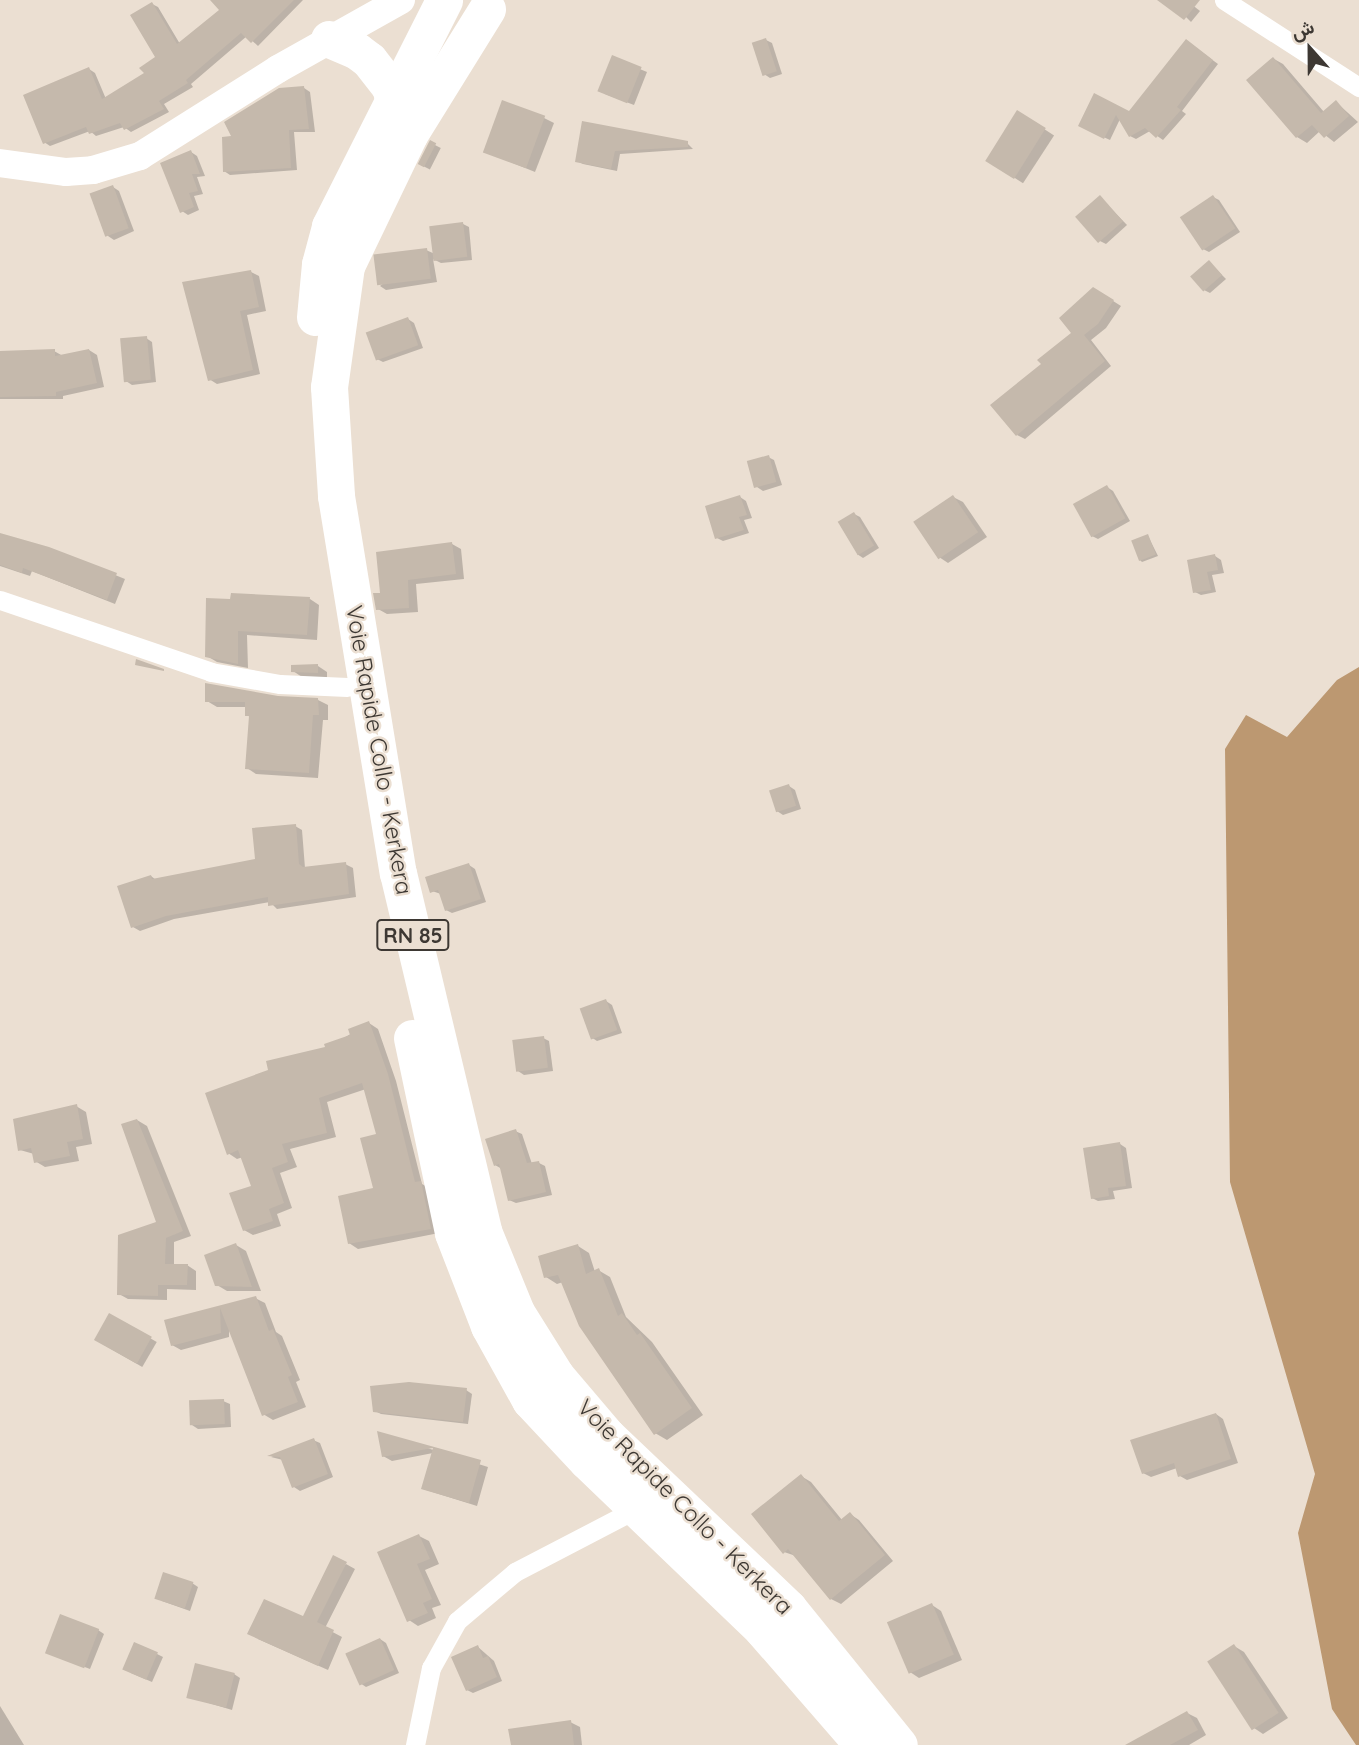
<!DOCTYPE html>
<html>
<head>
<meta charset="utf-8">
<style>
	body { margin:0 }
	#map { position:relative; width:1359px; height:1745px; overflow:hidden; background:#ebdfd2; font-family:Quicksand,Vazirmatn,sans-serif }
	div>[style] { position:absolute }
	.water>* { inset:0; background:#bc9871 }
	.shadow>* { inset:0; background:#0003; transform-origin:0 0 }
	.building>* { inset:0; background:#c5b9ac; transform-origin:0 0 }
	.street>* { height:19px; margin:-9.5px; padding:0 9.5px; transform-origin:9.5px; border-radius:9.5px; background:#fff }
	.secondary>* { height:28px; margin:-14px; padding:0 14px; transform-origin:14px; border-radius:14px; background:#fff }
	.highway>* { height:37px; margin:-18.5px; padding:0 18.5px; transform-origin:18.5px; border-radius:18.5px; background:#fff }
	span { translate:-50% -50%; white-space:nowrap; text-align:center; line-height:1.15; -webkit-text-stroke:5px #ebdfd2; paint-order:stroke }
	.shield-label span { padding:2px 5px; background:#ebdfd2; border:2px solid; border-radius:5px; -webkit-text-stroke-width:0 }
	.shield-label { font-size:21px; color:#3d3833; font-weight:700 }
	.street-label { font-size:23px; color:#3d3833 }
	.north { position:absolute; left:1275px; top:14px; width:70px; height:70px; -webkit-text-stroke:5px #ebdfd2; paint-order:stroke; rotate:339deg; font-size:19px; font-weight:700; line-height:28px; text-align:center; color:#3d3833 }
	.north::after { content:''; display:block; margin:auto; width:24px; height:32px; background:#3d3833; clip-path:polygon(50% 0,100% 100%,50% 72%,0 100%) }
</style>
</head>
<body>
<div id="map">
	<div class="water">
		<i style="clip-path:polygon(1359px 667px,1359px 1745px,1356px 1745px,1332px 1709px,1298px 1533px,1315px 1474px,1230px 1182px,1225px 749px,1246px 715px,1287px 737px,1337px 680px)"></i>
	</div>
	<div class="shadow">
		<i style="clip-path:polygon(226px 0,303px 0,258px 46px,247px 36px,191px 84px,193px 87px,164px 104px,169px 112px,131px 132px,124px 127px,96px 136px,90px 131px,50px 146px,44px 142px,89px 69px,95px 73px,106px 99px,147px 73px,157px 57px,152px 4px,158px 7px,180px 44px,222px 10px)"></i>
		<i style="clip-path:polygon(1169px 0,1186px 0,1200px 11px,1191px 22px)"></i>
		<i style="clip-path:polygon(766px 40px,772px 43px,782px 74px,770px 78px,764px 74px)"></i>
		<i style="clip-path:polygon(1192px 45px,1218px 64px,1182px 111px,1186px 114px,1163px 140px,1150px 131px,1136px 139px,1130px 136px,1120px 119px,1110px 140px,1086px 129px,1095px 96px,1129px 113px)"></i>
		<i style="clip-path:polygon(613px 58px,647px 72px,634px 105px,605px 94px)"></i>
		<i style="clip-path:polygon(1274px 59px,1283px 64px,1324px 112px,1336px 102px,1358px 122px,1334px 142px,1320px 131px,1307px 143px,1297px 137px)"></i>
		<i style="clip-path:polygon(304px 88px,310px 92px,315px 132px,294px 132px,297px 170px,230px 175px,224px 171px,233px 138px)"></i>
		<i style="left:1018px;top:112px;width:43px;height:57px;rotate:33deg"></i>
		<i style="clip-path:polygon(544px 118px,554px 123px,535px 172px,484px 151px)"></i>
		<i style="clip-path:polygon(584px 124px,687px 143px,693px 149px,620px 154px,617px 171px,583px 164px,577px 161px)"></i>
		<i style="left:431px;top:143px;width:11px;height:24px;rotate:27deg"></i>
		<i style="clip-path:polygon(191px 152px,197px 156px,205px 176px,197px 177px,203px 194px,194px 196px,199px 210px,188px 215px,182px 211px)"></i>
		<i style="clip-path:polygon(113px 187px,119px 191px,134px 231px,114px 240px,108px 236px)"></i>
		<i style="clip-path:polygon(1100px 197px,1127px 225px,1106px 244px,1100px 241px)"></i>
		<i style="clip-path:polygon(1213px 197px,1219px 200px,1240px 232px,1209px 252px,1203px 249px)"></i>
		<i style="clip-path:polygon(463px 224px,469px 227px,472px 260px,441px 263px,433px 259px,437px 282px,386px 290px,380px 286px,426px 250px,435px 254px)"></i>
		<i style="clip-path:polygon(1209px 262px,1226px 279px,1210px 293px,1204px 290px)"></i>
		<i style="clip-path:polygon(251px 272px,259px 276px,266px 311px,247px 315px,260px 374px,217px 384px,209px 379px,184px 283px)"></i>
		<i style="clip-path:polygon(1102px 294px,1121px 306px,1106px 328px,1091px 340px,1111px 366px,1025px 439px,1017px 435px,1043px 364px,1073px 333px)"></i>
		<i style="clip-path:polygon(408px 319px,414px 323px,423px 348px,383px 362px,377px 359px)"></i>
		<i style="clip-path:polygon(146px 338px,152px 342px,156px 382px,132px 385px,126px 381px)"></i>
		<i style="clip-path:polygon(89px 350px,97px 355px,104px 387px,63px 396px,63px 399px,0 399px,0 351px,54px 351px,63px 356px)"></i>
		<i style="clip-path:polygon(768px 457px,774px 460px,782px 485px,763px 491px,757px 487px)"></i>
		<i style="clip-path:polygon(1107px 487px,1113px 491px,1130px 521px,1098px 539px,1092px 536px)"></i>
		<i style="clip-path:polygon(740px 497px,746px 501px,752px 518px,744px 520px,749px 533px,723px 541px,717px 538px)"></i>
		<i style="clip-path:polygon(953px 497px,963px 502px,987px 537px,948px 563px,939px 557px)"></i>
		<i style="clip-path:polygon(854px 514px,860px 517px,879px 548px,863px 558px,857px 554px)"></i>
		<i style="clip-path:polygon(0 535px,48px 548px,125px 579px,115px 604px,32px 571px,30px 576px,0 566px)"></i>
		<i style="clip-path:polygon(1148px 536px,1158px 556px,1142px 562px,1140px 560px)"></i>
		<i style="clip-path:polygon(452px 544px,461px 549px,464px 579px,416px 584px,418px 612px,387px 614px,378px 609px,382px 594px)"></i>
		<i style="clip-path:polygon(1215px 556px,1221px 560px,1224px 573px,1212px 575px,1216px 592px,1201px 595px,1195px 592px)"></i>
		<i style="clip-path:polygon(310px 599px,319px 605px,317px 640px,247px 635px,248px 668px,217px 662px,207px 656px,208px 600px)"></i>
		<i style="clip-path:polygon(318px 666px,327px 672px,327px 678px,302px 677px,293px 671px)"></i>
		<i style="clip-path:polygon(278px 698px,318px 700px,328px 705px,328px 720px,323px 720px,318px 778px,256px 774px,247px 768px,250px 717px,247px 715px,246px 707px,217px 707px,207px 701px)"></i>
		<i style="clip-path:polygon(789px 786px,795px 790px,801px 809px,783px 815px,777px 811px)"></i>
		<i style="clip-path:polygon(295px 826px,302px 830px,305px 868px,345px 864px,353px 868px,356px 897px,277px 909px,270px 902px,174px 919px,140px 931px,133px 927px,151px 876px,156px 880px,257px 861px)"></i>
		<i style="clip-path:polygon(469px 865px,475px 869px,486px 902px,452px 913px,446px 910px,441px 894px,432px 891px)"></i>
		<i style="clip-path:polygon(606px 1001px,612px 1005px,622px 1033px,597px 1041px,591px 1037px)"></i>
		<i style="clip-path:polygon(369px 1023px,378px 1029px,396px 1081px,422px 1184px,429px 1188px,439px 1233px,358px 1249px,349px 1243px,375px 1190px,378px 1136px,366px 1089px,327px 1102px,336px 1137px,290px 1149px,297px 1167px,280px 1173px,292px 1208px,277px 1214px,281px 1226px,253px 1235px,244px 1230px,254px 1187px,243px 1157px,237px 1159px,228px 1153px,327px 1048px)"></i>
		<i style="clip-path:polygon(543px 1038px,549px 1041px,553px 1071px,524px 1075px,518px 1071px)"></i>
		<i style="clip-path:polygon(76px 1106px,86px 1112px,92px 1144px,76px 1147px,79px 1161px,45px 1167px,35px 1161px,34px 1154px,20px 1150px)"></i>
		<i style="clip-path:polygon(137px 1120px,147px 1126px,191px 1236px,174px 1242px,174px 1265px,187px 1265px,196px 1271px,196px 1290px,167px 1289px,167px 1300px,128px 1299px,119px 1294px,158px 1223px)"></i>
		<i style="clip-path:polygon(515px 1131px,522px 1134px,532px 1164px,539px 1163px,545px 1166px,552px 1195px,516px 1203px,509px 1200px,502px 1169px,495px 1165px)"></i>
		<i style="clip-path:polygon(1120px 1144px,1126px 1148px,1132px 1188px,1113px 1191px,1115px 1199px,1098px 1201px,1092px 1198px)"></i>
		<i style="clip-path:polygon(236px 1245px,246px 1251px,261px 1291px,227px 1291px,217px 1285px)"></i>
		<i style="clip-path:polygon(578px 1246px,589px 1253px,595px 1272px,598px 1270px,610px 1277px,626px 1317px,652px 1342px,703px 1415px,667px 1440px,655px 1433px,563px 1282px,557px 1284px,546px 1277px)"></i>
		<i style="clip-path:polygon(255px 1298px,265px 1303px,276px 1332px,282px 1336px,300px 1380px,296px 1382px,306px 1407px,273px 1420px,263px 1414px,229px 1329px,229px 1337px,181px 1350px,172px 1345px,166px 1321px)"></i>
		<i style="left:110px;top:1315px;width:54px;height:29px;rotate:30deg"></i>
		<i style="clip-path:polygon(466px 1390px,472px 1394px,468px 1424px,381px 1414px,375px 1411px)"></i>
		<i style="clip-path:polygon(223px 1401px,230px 1404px,231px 1427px,198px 1429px,192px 1425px)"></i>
		<i style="clip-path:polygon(1216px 1414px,1223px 1419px,1238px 1463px,1187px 1480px,1180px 1476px,1177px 1468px,1151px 1477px,1143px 1473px)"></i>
		<i style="clip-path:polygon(379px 1433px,488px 1467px,477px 1506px,423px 1489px,433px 1453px,392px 1461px,383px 1456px)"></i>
		<i style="clip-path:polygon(313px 1440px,320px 1443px,333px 1477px,300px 1491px,294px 1487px,283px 1460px,271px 1457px)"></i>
		<i style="clip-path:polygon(801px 1476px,811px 1482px,842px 1520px,850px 1514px,859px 1520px,893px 1561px,841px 1604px,831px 1599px,796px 1556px,784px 1552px)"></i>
		<i style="clip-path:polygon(419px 1536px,429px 1541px,439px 1564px,425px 1570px,441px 1605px,432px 1608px,436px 1618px,418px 1626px,409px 1620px)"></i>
		<i style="clip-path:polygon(346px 1564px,355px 1569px,325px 1628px,342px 1637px,328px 1670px,258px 1639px,303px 1618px)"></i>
		<i style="clip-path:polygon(192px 1583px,198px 1587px,190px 1611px,162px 1601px)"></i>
		<i style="clip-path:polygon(932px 1605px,941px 1611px,962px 1660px,919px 1678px,910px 1672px)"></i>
		<i style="clip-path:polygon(98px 1630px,104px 1634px,90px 1669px,53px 1655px)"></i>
		<i style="clip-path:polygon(380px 1639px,386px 1643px,399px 1673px,366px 1687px,360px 1683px)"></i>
		<i style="clip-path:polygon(1234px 1646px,1244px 1652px,1288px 1718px,1263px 1734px,1254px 1728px)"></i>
		<i style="clip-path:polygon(478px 1647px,494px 1661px,502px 1681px,473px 1693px,467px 1690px)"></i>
		<i style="clip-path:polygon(157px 1654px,163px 1657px,152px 1682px,131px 1673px)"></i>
		<i style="clip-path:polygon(234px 1674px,240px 1678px,232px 1710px,189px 1697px)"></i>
		<i style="clip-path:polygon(0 1706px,24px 1745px,0 1745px)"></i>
		<i style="clip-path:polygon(1187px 1713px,1197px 1718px,1206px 1735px,1189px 1745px,1129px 1745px)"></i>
		<i style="clip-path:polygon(570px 1722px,580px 1727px,582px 1745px,512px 1745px)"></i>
	</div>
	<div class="building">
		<i style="clip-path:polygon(210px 0,294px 0,251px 43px,241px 33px,186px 80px,188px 83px,159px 101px,164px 109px,124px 130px,120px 123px,89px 134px,86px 127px,43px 144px,23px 95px,89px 67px,102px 99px,144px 73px,139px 68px,155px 57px,130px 15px,152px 2px,177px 44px,219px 10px)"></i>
		<i style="clip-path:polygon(1157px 0,1200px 0,1184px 20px)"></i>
		<i style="left:766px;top:38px;width:35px;height:15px;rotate:72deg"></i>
		<i style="clip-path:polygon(1186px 39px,1213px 60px,1177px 107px,1181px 110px,1156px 138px,1145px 128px,1129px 137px,1116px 115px,1104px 139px,1078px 126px,1094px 93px,1129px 111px)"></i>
		<i style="left:612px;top:55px;width:32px;height:39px;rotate:22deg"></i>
		<i style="clip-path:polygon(1273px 57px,1321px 113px,1336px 100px,1349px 116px,1324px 138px,1312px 125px,1296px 138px,1246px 80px)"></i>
		<i style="clip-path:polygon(304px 86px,309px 129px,289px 130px,291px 168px,223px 172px,222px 137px,231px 136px,224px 122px,279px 88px)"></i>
		<i style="left:502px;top:100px;width:46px;height:56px;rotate:20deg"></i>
		<i style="left:1017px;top:110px;width:34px;height:60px;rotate:32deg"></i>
		<i style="clip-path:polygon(582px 121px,688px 141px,688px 147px,615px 151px,611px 169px,575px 162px)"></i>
		<i style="left:430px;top:140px;width:7px;height:27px;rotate:27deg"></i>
		<i style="clip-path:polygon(191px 150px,200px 174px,192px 174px,198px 191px,189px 193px,194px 207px,180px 213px,160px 163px)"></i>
		<i style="left:113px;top:185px;width:46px;height:25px;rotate:70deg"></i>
		<i style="left:1100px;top:195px;width:35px;height:33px;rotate:49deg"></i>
		<i style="left:1213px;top:195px;width:40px;height:40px;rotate:56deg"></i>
		<i style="left:463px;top:222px;width:35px;height:34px;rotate:83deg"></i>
		<i style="left:427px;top:248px;width:31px;height:54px;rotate:83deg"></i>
		<i style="left:1209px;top:260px;width:20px;height:25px;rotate:49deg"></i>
		<i style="clip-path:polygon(251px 270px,259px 307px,240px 311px,253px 370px,208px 381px,182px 282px)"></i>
		<i style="clip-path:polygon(1093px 287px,1114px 300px,1098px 324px,1084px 335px,1105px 361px,1016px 436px,990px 405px,1041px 364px,1037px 360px,1071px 333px,1059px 318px)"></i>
		<i style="left:408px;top:317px;width:30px;height:45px;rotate:70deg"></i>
		<i style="left:147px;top:336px;width:44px;height:27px;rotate:85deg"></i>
		<i style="clip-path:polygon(55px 349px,55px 356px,89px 349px,97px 383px,56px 392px,56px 396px,0 397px,0 351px)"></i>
		<i style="left:769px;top:455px;width:28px;height:23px;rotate:75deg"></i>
		<i style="left:1107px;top:485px;width:38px;height:39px;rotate:61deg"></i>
		<i style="clip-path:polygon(740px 495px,747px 515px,739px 517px,744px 530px,715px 539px,705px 506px)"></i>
		<i style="left:953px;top:495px;width:45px;height:48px;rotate:56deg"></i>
		<i style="left:854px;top:512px;width:39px;height:19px;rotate:59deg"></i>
		<i style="clip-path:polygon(0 533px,49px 547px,117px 573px,107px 600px,23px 568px,22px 573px,0 565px)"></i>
		<i style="left:1148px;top:534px;width:22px;height:18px;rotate:69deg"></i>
		<i style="clip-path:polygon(452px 542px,456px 574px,408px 580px,409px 608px,376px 610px,373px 593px,380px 593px,376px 552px)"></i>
		<i style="clip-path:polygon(1215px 554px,1218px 570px,1207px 572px,1211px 590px,1193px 593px,1187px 560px)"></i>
		<i style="clip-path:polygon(231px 593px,310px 597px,307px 635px,238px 631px,238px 664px,205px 657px,206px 598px,230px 599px)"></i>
		<i style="clip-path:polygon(136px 659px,164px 669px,164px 671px,135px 665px)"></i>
		<i style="clip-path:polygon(318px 664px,318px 673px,291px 672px,291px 665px)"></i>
		<i style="clip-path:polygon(205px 683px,278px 696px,318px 698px,319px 715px,313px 715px,309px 773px,245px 769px,249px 716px,245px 716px,245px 702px,205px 702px)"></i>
		<i style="left:789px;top:784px;width:23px;height:21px;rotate:72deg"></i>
		<i style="clip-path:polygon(296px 824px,299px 864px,303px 867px,346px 862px,349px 894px,268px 906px,268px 897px,166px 916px,131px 928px,117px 886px,151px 875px,152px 879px,255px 859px,252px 828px)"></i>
		<i style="clip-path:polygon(469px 863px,481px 899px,445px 911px,438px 890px,430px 893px,425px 877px)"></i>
		<i style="left:606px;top:999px;width:33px;height:28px;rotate:70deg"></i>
		<i style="clip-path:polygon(369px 1021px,388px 1074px,415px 1182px,421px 1181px,431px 1229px,348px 1244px,338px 1196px,373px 1188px,360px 1138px,376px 1134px,362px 1083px,319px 1098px,327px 1133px,282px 1144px,288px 1162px,272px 1168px,284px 1203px,269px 1209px,273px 1221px,243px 1231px,229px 1193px,251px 1186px,238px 1150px,227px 1155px,205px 1093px,268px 1070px,266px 1061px,325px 1047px,324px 1044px,350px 1035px,348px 1029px)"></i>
		<i style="left:544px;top:1036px;width:32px;height:32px;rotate:83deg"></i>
		<i style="clip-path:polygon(77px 1104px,83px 1139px,67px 1142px,70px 1156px,34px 1163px,31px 1148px,18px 1151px,13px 1119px)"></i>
		<i style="clip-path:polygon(137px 1119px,183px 1231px,166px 1238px,165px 1264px,188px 1264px,187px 1285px,158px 1285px,158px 1296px,117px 1295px,118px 1235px,156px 1222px,121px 1124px)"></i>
		<i style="clip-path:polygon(516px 1129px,527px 1163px,539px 1161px,546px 1192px,508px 1201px,499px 1164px,494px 1166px,485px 1139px)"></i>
		<i style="clip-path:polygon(1120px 1142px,1126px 1186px,1108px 1188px,1109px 1196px,1091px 1199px,1083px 1148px)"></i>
		<i style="clip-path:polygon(236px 1243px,252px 1287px,215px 1286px,204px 1255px)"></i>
		<i style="clip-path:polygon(578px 1244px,586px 1274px,599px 1268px,618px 1316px,622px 1313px,637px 1335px,640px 1333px,692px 1408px,654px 1435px,579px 1326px,558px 1275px,544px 1278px,538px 1256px)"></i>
		<i style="clip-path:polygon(256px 1296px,269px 1331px,273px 1329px,292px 1375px,288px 1377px,298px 1402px,262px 1416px,220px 1308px,221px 1333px,171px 1346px,164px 1320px)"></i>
		<i style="left:109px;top:1313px;width:49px;height:31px;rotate:29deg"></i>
		<i style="clip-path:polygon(409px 1382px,467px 1388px,463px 1422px,373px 1412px,370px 1386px)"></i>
		<i style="left:224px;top:1399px;width:25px;height:35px;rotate:88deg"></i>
		<i style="clip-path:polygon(1216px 1413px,1231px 1459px,1178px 1477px,1174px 1463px,1142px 1474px,1130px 1440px)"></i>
		<i style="clip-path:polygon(377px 1431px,481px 1460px,469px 1503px,421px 1489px,433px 1448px,382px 1457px)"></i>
		<i style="clip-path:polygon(314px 1438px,328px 1474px,292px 1488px,280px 1457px,267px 1456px)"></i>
		<i style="clip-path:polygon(801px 1474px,839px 1521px,850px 1512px,885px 1555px,830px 1600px,788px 1549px,783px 1554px,751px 1514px)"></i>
		<i style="clip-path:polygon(419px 1534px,430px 1559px,417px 1564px,432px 1599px,423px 1603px,428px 1613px,407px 1622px,377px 1552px)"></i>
		<i style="clip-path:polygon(333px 1555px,347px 1562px,317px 1622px,334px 1630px,318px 1666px,247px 1634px,264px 1599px,303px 1616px)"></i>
		<i style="left:163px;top:1572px;width:32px;height:28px;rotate:18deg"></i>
		<i style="left:932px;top:1603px;width:56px;height:49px;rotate:67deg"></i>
		<i style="left:60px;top:1614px;width:42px;height:42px;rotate:21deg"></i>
		<i style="left:380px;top:1638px;width:35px;height:38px;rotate:66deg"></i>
		<i style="left:134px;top:1642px;width:26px;height:30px;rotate:23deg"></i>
		<i style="left:1234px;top:1644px;width:82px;height:32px;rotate:57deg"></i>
		<i style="clip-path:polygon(478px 1645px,483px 1658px,488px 1656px,497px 1677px,466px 1691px,451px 1657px)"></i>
		<i style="left:195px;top:1663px;width:41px;height:36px;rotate:14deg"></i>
		<i style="clip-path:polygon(1187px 1711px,1198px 1730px,1170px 1745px,1125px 1745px)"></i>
		<i style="clip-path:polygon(571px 1720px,574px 1745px,511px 1745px,508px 1729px)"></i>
	</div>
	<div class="street">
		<i style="left:1224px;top:0;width:161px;rotate:32.8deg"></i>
		<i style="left:0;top:600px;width:223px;rotate:18.8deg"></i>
		<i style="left:211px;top:672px;width:70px;rotate:9.9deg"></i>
		<i style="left:280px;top:684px;width:67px;rotate:2.6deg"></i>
		<i style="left:415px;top:1745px;width:79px;rotate:-78.3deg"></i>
		<i style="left:431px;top:1668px;width:54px;rotate:-61deg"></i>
		<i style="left:457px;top:1621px;width:76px;rotate:-40.2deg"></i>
		<i style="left:515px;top:1572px;width:136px;rotate:-27.5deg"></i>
	</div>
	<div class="secondary">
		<i style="left:0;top:163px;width:67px;rotate:7.8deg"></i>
		<i style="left:66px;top:172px;width:27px;rotate:-4deg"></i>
		<i style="left:93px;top:170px;width:49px;rotate:-16.6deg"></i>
		<i style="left:140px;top:156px;width:163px;rotate:-32.2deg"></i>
		<i style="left:278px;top:69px;width:141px;rotate:-29.3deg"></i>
	</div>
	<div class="highway">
		<i style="left:487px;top:9px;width:148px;rotate:121.8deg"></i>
		<i style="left:409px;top:135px;width:145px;rotate:115.7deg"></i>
		<i style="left:346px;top:266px;width:122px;rotate:98deg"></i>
		<i style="left:329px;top:387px;width:109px;rotate:86.3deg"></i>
		<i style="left:336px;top:496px;width:382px;rotate:80.7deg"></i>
		<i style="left:398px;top:873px;width:368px;rotate:76.6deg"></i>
		<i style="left:483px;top:1231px;width:87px;rotate:67.8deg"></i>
		<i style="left:516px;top:1312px;width:75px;rotate:58deg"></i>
		<i style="left:556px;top:1376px;width:79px;rotate:49.6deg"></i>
		<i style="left:607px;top:1436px;width:250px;rotate:43.5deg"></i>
		<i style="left:788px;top:1608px;width:176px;rotate:51deg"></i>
		<i style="left:329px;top:39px;width:30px;rotate:23deg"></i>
		<i style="left:357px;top:51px;width:15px;rotate:37deg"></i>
		<i style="left:369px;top:60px;width:34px;rotate:52deg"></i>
		<i style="left:390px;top:87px;width:11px;rotate:75deg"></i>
		<i style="left:315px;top:317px;width:53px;rotate:-84.6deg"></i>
		<i style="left:320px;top:264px;width:39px;rotate:-75deg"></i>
		<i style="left:330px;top:226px;width:253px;rotate:-63.2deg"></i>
		<i style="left:412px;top:1038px;width:199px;rotate:78.1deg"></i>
		<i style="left:453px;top:1233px;width:100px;rotate:68.8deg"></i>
		<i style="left:489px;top:1326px;width:85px;rotate:61deg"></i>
		<i style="left:530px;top:1400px;width:83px;rotate:46.9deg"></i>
		<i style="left:587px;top:1461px;width:243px;rotate:43.8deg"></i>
		<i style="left:762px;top:1629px;width:154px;rotate:49deg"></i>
	</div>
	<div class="shield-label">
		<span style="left:413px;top:935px">RN 85</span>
	</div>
	<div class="street-label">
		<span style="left:379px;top:750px;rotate:80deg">Voie Rapide Collo - Kerkera</span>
		<span style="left:685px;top:1507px;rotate:45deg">Voie Rapide Collo - Kerkera</span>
	</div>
	<div class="north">ش</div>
</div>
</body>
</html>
